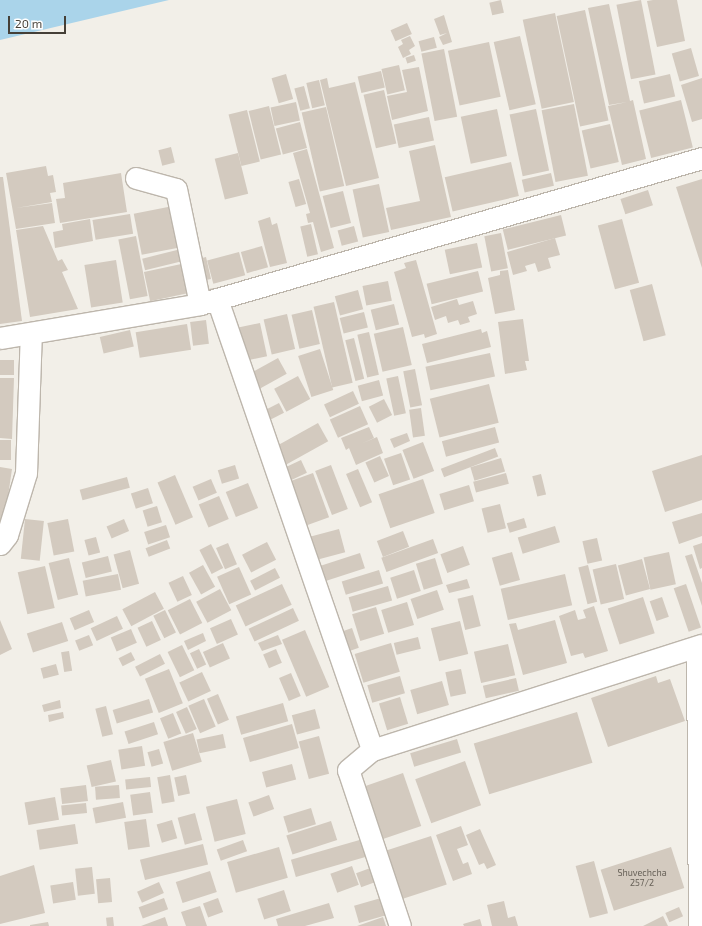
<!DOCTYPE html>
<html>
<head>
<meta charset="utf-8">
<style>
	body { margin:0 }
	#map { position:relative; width:702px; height:926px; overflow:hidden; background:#f2efe8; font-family:"Exo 2",sans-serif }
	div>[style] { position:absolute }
	.water>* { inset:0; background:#aad4ea }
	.building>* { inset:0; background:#d3cabf; transform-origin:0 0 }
	.roads { filter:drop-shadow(1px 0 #bdb6ac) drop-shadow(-1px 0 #bdb6ac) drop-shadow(0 1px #bdb6ac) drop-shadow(0 -1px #bdb6ac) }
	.minor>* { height:21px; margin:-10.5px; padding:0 10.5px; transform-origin:10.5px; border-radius:10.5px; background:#fff }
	span { translate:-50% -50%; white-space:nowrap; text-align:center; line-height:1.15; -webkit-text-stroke:3.5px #fff; paint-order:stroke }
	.number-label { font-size:9px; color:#686259 }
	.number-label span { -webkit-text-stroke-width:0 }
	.scale { position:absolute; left:8px; top:16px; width:58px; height:18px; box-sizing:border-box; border:2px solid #453f37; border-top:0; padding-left:5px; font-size:12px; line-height:14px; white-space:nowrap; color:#453f37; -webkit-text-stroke:3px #fff; paint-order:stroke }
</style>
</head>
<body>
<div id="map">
	<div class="water">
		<i style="clip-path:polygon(0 0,169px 0,0 40px)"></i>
	</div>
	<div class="building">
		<i style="left:501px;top:0;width:13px;height:12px;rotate:77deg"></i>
		<i style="left:641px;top:0;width:76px;height:25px;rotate:79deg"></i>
		<i style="clip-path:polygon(653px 0,677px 0,685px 41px,657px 47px,647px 1px)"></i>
		<i style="clip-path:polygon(609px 4px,630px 101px,633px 100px,646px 159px,622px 165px,608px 106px,627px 102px,609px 105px,588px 8px)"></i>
		<i style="left:585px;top:10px;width:113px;height:29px;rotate:78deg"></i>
		<i style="left:555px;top:13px;width:91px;height:33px;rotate:78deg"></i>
		<i style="clip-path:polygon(444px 15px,452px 42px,443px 45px,439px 37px,447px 33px,440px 35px,434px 19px)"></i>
		<i style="left:407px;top:23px;width:12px;height:18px;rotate:66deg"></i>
		<i style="clip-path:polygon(410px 36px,415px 46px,409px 50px,411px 54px,403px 58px,398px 47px,403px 44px,401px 40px)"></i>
		<i style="left:520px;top:36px;width:70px;height:27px;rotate:77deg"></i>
		<i style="left:434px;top:37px;width:11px;height:16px;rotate:75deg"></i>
		<i style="left:489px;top:42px;width:56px;height:42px;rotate:78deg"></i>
		<i style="left:691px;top:48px;width:29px;height:20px;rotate:74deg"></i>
		<i style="left:444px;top:49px;width:69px;height:23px;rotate:79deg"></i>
		<i style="left:414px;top:55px;width:6px;height:9px;rotate:72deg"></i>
		<i style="left:399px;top:65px;width:26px;height:18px;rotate:77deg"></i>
		<i style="clip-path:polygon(419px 67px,428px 111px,392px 120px,387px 96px,407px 92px,402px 70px)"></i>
		<i style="left:381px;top:71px;width:17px;height:24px;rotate:77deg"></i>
		<i style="left:286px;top:74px;width:26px;height:15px;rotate:74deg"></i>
		<i style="left:670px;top:74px;width:23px;height:32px;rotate:77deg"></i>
		<i style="clip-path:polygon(327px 78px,329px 88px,355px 82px,379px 178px,346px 186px,320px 80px)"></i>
		<i style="clip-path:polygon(702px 78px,702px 119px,692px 122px,681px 85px)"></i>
		<i style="left:319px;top:80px;width:26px;height:13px;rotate:77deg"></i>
		<i style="left:304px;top:86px;width:23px;height:10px;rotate:75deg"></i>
		<i style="left:384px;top:90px;width:55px;height:21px;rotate:77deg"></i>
		<i style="left:681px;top:100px;width:49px;height:43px;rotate:76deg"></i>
		<i style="left:296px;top:102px;width:19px;height:26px;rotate:78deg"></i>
		<i style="left:574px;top:104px;width:73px;height:33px;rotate:79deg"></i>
		<i style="left:269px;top:106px;width:50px;height:21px;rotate:76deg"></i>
		<i style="left:326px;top:107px;width:81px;height:25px;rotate:77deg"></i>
		<i style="left:497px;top:109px;width:48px;height:37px;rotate:78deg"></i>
		<i style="left:536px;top:109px;width:63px;height:27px;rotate:78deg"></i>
		<i style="left:247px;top:110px;width:53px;height:19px;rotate:76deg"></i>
		<i style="left:429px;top:117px;width:24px;height:36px;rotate:78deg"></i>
		<i style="left:300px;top:122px;width:27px;height:25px;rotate:75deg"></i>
		<i style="left:610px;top:124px;width:39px;height:29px;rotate:77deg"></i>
		<i style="clip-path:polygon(435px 145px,451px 217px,391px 230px,386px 208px,420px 201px,409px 151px)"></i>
		<i style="left:171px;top:147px;width:16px;height:13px;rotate:76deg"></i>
		<i style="clip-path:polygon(307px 149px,334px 248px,321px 252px,313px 222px,308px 223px,306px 214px,310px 213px,293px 153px)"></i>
		<i style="left:238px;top:153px;width:42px;height:24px;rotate:76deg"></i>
		<i style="left:511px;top:162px;width:35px;height:68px;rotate:77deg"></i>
		<i style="clip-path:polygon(46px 166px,48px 176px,53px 175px,56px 192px,50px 193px,52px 202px,16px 208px,52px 203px,55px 223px,16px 229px,6px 173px)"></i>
		<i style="clip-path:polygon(121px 173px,127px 212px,60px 223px,56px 199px,65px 198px,63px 183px)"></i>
		<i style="left:551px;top:173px;width:13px;height:30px;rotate:77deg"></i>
		<i style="clip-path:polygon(0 177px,3px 177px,22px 321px,0 324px)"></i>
		<i style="left:299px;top:179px;width:26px;height:11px;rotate:74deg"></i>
		<i style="clip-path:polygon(702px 179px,702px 268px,676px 187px)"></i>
		<i style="left:379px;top:184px;width:49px;height:27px;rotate:78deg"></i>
		<i style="left:648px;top:190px;width:16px;height:29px;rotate:72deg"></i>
		<i style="left:343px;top:191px;width:33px;height:21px;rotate:76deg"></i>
		<i style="left:173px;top:206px;width:42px;height:40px;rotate:79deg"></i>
		<i style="left:130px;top:214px;width:20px;height:38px;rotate:81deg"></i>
		<i style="left:561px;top:215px;width:21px;height:60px;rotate:76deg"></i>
		<i style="clip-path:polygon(270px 217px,272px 225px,277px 223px,287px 263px,270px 267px,258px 221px)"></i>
		<i style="clip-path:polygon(90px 219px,93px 241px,55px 248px,53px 232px,63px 230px,62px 224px)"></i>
		<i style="left:622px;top:219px;width:66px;height:25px;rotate:75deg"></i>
		<i style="left:311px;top:224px;width:31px;height:11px;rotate:77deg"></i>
		<i style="clip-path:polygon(43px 226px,58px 261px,62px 259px,68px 270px,62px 272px,78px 309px,30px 317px,16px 230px)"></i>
		<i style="left:354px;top:226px;width:16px;height:17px;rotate:75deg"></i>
		<i style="left:501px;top:233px;width:36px;height:17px;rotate:79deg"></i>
		<i style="left:136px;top:236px;width:61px;height:18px;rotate:79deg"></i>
		<i style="clip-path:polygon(555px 238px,560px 255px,548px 258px,551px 268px,538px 272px,535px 263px,525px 266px,527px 271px,513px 275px,507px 252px)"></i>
		<i style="left:477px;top:243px;width:25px;height:33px;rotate:78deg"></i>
		<i style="left:262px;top:246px;width:22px;height:22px;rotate:74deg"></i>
		<i style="left:181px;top:249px;width:12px;height:40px;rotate:76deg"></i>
		<i style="left:239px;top:252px;width:24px;height:33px;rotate:75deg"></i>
		<i style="clip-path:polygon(206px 257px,211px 279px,206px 280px,208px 289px,214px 288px,215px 292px,203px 295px,194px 260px)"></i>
		<i style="left:116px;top:260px;width:43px;height:32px;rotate:81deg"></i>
		<i style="clip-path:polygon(416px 260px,437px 334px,425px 338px,424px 334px,412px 337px,394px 272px,406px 268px,404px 263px)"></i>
		<i style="left:186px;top:263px;width:30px;height:43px;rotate:78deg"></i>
		<i style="clip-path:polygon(508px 270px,515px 310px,495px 314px,488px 278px,500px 275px,500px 271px)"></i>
		<i style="left:478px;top:271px;width:21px;height:53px;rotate:76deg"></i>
		<i style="left:388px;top:281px;width:20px;height:26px;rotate:79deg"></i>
		<i style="left:652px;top:284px;width:53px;height:23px;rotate:75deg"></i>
		<i style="left:358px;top:290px;width:20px;height:24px;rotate:75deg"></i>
		<i style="clip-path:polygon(457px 299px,459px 305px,473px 301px,477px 314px,468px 317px,470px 322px,460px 325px,458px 320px,448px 323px,446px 316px,435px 320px,431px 307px)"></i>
		<i style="left:334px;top:302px;width:83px;height:21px;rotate:77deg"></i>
		<i style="left:394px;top:304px;width:21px;height:24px;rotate:76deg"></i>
		<i style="left:312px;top:310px;width:35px;height:21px;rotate:77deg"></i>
		<i style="left:364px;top:312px;width:16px;height:25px;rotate:76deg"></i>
		<i style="left:287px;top:314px;width:36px;height:24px;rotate:77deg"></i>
		<i style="clip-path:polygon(523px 319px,529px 361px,525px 361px,527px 370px,505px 374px,498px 322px)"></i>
		<i style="left:206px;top:320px;width:24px;height:16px;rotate:83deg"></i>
		<i style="left:260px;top:323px;width:34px;height:21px;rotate:78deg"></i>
		<i style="left:187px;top:324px;width:26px;height:52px;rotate:81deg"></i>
		<i style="left:403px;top:327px;width:39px;height:30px;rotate:77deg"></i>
		<i style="clip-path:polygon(481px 329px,482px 333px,487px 331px,491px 347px,427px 363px,422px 344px)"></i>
		<i style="left:130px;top:330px;width:17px;height:31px;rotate:77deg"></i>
		<i style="left:369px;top:332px;width:44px;height:12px;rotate:77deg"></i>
		<i style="left:354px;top:338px;width:42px;height:9px;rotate:76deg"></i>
		<i style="left:320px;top:349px;width:43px;height:23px;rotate:72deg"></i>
		<i style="left:490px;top:353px;width:24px;height:66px;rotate:78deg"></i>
		<i style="left:278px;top:358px;width:18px;height:34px;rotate:61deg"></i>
		<i style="left:0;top:360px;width:14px;height:15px"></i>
		<i style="left:415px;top:369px;width:37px;height:12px;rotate:79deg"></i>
		<i style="left:298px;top:376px;width:26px;height:27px;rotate:62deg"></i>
		<i style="left:398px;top:376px;width:38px;height:12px;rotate:78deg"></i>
		<i style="clip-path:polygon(0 378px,14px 378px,12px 439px,0 438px)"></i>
		<i style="left:379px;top:380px;width:16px;height:22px;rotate:75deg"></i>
		<i style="left:489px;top:384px;width:40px;height:61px;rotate:76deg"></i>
		<i style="left:353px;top:391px;width:14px;height:32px;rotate:65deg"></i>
		<i style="left:384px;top:399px;width:18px;height:17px;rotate:63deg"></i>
		<i style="left:279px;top:403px;width:11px;height:22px;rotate:63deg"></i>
		<i style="left:360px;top:406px;width:20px;height:33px;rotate:66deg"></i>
		<i style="left:421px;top:408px;width:28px;height:12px;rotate:82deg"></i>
		<i style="left:318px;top:423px;width:21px;height:51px;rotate:61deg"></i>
		<i style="clip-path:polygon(369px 427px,374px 438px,363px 443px,377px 437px,383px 453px,356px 465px,349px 448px,346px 450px,341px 438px)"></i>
		<i style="left:495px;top:427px;width:16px;height:55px;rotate:75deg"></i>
		<i style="clip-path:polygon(407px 433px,410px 441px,394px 448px,390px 439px)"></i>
		<i style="left:0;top:440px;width:11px;height:20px"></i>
		<i style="left:423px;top:442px;width:31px;height:22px;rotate:69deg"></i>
		<i style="left:495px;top:448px;width:9px;height:58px;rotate:69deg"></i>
		<i style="left:401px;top:453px;width:28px;height:18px;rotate:71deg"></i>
		<i style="clip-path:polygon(702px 455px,702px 500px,665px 512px,652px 471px)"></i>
		<i style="left:380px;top:456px;width:22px;height:16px;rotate:66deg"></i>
		<i style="left:501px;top:458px;width:14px;height:32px;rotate:73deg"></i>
		<i style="left:301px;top:460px;width:14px;height:23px;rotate:65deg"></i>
		<i style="left:235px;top:465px;width:14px;height:18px;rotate:73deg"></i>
		<i style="left:331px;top:465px;width:47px;height:17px;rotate:69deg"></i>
		<i style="clip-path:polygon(0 467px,12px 469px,4px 524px,0 524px)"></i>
		<i style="left:358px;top:469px;width:36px;height:13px;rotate:67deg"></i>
		<i style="left:313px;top:473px;width:47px;height:28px;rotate:70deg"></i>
		<i style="left:506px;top:473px;width:11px;height:34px;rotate:75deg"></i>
		<i style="left:541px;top:474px;width:21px;height:9px;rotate:76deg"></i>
		<i style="left:175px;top:475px;width:46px;height:19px;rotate:67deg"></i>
		<i style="left:127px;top:477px;width:11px;height:49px;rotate:75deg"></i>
		<i style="left:211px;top:479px;width:15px;height:20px;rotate:67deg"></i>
		<i style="left:423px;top:479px;width:36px;height:47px;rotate:71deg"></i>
		<i style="left:248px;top:483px;width:27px;height:24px;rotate:68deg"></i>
		<i style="left:469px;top:485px;width:17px;height:31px;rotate:73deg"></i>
		<i style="left:148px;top:488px;width:16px;height:18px;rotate:72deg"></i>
		<i style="left:219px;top:496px;width:25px;height:22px;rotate:67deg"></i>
		<i style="left:500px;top:504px;width:25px;height:19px;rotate:76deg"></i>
		<i style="left:157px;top:506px;width:17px;height:15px;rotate:73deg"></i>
		<i style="clip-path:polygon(702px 513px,702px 536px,679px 544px,672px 522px)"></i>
		<i style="left:524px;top:518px;width:10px;height:18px;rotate:73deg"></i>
		<i style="left:25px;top:519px;width:19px;height:40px;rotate:6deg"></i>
		<i style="left:68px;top:519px;width:33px;height:21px;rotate:79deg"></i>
		<i style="left:124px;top:519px;width:13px;height:19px;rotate:67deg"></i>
		<i style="left:166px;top:525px;width:13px;height:23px;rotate:72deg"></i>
		<i style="left:555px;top:526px;width:17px;height:39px;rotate:73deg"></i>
		<i style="left:339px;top:529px;width:24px;height:35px;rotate:75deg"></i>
		<i style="left:403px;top:531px;width:17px;height:28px;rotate:69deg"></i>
		<i style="left:96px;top:537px;width:16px;height:12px;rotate:75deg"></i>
		<i style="left:597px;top:538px;width:23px;height:15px;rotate:77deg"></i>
		<i style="left:433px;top:539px;width:15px;height:55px;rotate:70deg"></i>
		<i style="left:167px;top:540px;width:9px;height:23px;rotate:69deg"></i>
		<i style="left:267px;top:542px;width:20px;height:28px;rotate:63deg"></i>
		<i style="left:228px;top:543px;width:23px;height:13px;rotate:67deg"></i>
		<i style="clip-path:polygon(702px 543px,702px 568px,700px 569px,693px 546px)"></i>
		<i style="left:211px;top:544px;width:27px;height:13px;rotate:63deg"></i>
		<i style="left:463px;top:546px;width:20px;height:24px;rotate:70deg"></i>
		<i style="left:130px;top:550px;width:35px;height:17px;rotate:75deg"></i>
		<i style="left:512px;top:552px;width:29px;height:21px;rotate:74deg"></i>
		<i style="left:669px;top:552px;width:33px;height:26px;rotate:78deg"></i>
		<i style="left:360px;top:553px;width:16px;height:51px;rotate:72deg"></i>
		<i style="clip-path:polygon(692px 554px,702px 583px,702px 606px,685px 556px)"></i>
		<i style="left:108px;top:556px;width:16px;height:27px;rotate:76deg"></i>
		<i style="left:69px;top:558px;width:38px;height:21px;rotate:76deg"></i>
		<i style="left:435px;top:558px;width:27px;height:20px;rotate:73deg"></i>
		<i style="left:642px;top:559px;width:31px;height:25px;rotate:75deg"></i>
		<i style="left:616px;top:564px;width:36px;height:24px;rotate:77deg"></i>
		<i style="left:203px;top:565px;width:25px;height:16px;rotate:61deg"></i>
		<i style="left:588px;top:565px;width:38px;height:10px;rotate:76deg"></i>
		<i style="left:45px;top:566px;width:43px;height:28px;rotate:77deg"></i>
		<i style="left:239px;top:567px;width:30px;height:24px;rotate:66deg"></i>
		<i style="left:275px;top:568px;width:11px;height:28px;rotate:63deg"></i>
		<i style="left:379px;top:570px;width:14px;height:39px;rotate:73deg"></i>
		<i style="left:414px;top:570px;width:22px;height:25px;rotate:72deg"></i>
		<i style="left:118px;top:574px;width:16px;height:36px;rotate:79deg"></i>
		<i style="left:565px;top:574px;width:32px;height:66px;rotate:77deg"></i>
		<i style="left:183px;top:576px;width:21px;height:16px;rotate:65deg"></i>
		<i style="clip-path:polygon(467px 579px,470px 588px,449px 593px,446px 585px)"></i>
		<i style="left:282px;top:584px;width:23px;height:51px;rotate:65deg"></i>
		<i style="left:686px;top:584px;width:46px;height:13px;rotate:71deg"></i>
		<i style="left:388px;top:586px;width:15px;height:41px;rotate:74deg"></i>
		<i style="left:220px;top:589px;width:24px;height:27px;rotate:62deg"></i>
		<i style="left:437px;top:590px;width:21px;height:28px;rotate:71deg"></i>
		<i style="left:155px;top:592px;width:19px;height:37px;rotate:62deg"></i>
		<i style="left:473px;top:595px;width:32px;height:16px;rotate:76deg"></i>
		<i style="left:643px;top:597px;width:38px;height:37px;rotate:72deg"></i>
		<i style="left:662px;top:597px;width:21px;height:13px;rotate:71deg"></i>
		<i style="left:190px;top:599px;width:27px;height:25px;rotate:63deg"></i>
		<i style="left:407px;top:602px;width:24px;height:27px;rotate:73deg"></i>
		<i style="clip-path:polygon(594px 606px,608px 651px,585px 658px,583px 653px,571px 656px,559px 616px,575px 610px,578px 620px,586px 618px,583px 610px)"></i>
		<i style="left:376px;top:607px;width:28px;height:25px;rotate:73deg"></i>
		<i style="left:293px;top:608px;width:14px;height:49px;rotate:65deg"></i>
		<i style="left:89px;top:610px;width:13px;height:21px;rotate:67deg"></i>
		<i style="left:165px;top:610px;width:25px;height:13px;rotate:64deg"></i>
		<i style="left:117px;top:616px;width:14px;height:29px;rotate:65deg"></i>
		<i style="left:231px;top:619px;width:17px;height:23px;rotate:66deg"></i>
		<i style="clip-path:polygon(0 620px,12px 649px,0 655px)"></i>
		<i style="clip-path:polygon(555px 620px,567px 663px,523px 675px,509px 624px,516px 623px,518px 630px)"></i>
		<i style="left:152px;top:621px;width:21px;height:16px;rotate:65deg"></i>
		<i style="left:460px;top:621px;width:34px;height:30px;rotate:76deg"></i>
		<i style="left:62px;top:622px;width:20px;height:37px;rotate:72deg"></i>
		<i style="left:352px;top:628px;width:21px;height:16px;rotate:71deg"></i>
		<i style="left:131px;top:629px;width:15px;height:22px;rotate:67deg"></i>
		<i style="left:305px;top:630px;width:62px;height:25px;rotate:67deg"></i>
		<i style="clip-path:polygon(203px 633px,206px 641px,188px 650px,184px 641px)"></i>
		<i style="left:89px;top:635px;width:11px;height:15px;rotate:68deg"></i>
		<i style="clip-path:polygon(278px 635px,282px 644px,262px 651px,258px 643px)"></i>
		<i style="left:418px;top:637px;width:12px;height:25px;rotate:76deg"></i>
		<i style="left:223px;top:643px;width:17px;height:22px;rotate:66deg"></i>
		<i style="left:391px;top:643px;width:30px;height:38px;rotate:73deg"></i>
		<i style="left:508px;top:644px;width:32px;height:35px;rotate:77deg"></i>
		<i style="left:182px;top:645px;width:28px;height:16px;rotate:64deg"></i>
		<i style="left:199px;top:649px;width:17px;height:10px;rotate:65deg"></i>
		<i style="left:276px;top:649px;width:15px;height:14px;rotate:67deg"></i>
		<i style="left:69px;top:651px;width:20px;height:8px;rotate:81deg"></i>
		<i style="left:131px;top:652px;width:9px;height:14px;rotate:63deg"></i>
		<i style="left:160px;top:654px;width:11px;height:28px;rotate:63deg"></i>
		<i style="left:56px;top:664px;width:11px;height:16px;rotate:75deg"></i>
		<i style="left:169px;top:669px;width:37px;height:26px;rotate:68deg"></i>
		<i style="left:461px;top:669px;width:25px;height:16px;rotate:78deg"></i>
		<i style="left:202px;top:672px;width:21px;height:25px;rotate:65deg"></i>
		<i style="left:291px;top:673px;width:25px;height:13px;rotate:67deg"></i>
		<i style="left:400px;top:676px;width:18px;height:34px;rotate:74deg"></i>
		<i style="clip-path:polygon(656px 676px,658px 683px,670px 679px,685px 721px,608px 747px,591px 698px)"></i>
		<i style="left:516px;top:678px;width:13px;height:34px;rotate:77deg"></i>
		<i style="left:442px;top:681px;width:25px;height:33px;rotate:74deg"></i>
		<i style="left:218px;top:694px;width:28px;height:12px;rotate:67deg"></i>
		<i style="left:400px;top:697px;width:28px;height:22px;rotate:73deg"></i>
		<i style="left:149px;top:699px;width:14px;height:38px;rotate:73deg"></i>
		<i style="left:204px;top:699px;width:30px;height:17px;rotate:67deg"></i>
		<i style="clip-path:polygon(60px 700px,61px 708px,44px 712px,42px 705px)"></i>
		<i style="left:283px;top:703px;width:19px;height:49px;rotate:74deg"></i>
		<i style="left:106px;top:706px;width:29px;height:11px;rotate:76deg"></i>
		<i style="left:187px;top:707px;width:24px;height:12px;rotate:66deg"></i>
		<i style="left:315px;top:709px;width:20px;height:24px;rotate:75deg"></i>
		<i style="clip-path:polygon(63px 712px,64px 718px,49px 722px,48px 715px)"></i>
		<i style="left:577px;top:712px;width:53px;height:108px;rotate:73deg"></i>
		<i style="left:173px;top:713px;width:22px;height:14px;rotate:68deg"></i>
		<i style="left:154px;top:722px;width:13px;height:31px;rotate:72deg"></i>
		<i style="left:292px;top:724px;width:25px;height:51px;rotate:74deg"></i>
		<i style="left:193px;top:733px;width:30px;height:31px;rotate:73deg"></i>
		<i style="left:223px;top:734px;width:14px;height:27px;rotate:78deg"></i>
		<i style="left:319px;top:736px;width:39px;height:21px;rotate:75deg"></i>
		<i style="left:457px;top:739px;width:14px;height:49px;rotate:73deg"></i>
		<i style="left:142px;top:746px;width:20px;height:24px;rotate:81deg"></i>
		<i style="left:159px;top:749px;width:15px;height:12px;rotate:74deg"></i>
		<i style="left:111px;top:760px;width:22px;height:25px;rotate:77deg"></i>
		<i style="left:465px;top:761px;width:47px;height:53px;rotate:70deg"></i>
		<i style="left:292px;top:764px;width:16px;height:31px;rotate:75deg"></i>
		<i style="left:403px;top:773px;width:56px;height:42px;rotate:71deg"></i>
		<i style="left:170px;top:775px;width:27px;height:13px;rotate:80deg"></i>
		<i style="left:186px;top:775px;width:19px;height:12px;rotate:78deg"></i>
		<i style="left:150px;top:777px;width:10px;height:25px;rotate:84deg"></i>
		<i style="left:86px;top:785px;width:16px;height:26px;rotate:83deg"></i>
		<i style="left:119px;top:785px;width:13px;height:24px;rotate:86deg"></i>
		<i style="left:150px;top:792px;width:21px;height:20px;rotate:82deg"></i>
		<i style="left:269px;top:795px;width:15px;height:22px;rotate:70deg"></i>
		<i style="left:55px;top:797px;width:23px;height:31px;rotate:80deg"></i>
		<i style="left:237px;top:799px;width:36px;height:32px;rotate:76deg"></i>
		<i style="left:123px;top:802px;width:16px;height:31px;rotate:79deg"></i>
		<i style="left:86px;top:803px;width:10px;height:25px;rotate:84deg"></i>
		<i style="left:311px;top:808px;width:17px;height:29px;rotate:73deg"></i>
		<i style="left:195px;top:813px;width:28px;height:18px;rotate:75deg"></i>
		<i style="left:146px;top:819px;width:28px;height:22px;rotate:82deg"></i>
		<i style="left:172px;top:820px;width:19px;height:16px;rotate:74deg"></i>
		<i style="left:331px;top:821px;width:20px;height:47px;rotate:72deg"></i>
		<i style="left:75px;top:824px;width:20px;height:39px;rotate:81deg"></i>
		<i style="clip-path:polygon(461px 826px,468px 845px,457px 849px,463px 864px,468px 862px,472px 874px,453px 881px,436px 835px)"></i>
		<i style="clip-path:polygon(480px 829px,496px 865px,487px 869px,484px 863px,479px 865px,466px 835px)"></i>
		<i style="left:431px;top:836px;width:51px;height:51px;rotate:72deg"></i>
		<i style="left:363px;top:839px;width:18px;height:75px;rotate:74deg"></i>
		<i style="left:243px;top:840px;width:12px;height:28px;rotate:70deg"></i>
		<i style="left:203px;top:844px;width:21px;height:65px;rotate:76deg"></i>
		<i style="left:279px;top:847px;width:32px;height:54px;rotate:74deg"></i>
		<i style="left:671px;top:847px;width:43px;height:74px;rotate:72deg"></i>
		<i style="left:594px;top:861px;width:54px;height:19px;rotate:75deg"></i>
		<i style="clip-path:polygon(34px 865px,45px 913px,0 924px,0 876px)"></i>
		<i style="left:352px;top:866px;width:20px;height:23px;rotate:70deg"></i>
		<i style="left:92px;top:867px;width:27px;height:17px;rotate:84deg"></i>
		<i style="left:373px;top:867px;width:15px;height:18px;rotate:70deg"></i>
		<i style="left:210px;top:871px;width:22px;height:36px;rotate:72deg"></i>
		<i style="left:110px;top:878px;width:24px;height:14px;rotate:85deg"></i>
		<i style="left:73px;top:882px;width:18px;height:23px;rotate:81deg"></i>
		<i style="left:159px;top:882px;width:12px;height:24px;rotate:66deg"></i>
		<i style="left:284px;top:890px;width:22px;height:28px;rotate:72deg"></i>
		<i style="left:164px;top:898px;width:12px;height:27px;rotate:70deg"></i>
		<i style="left:218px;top:898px;width:15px;height:16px;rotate:70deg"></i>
		<i style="left:381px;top:898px;width:18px;height:28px;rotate:74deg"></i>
		<i style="clip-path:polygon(504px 901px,508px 918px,515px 916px,518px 926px,492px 926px,487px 905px)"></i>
		<i style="clip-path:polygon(329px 903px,334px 918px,305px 926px,278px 926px,276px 919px)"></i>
		<i style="clip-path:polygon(200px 906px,207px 926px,186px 926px,181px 912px)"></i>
		<i style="left:679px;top:907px;width:10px;height:15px;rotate:66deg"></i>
		<i style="clip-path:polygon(663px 916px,668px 926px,643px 926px)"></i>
		<i style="left:113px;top:917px;width:9px;height:7px;rotate:84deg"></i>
		<i style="clip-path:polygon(165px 917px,168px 926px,141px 926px)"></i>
		<i style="clip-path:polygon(383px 917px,386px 926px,357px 926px)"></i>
		<i style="clip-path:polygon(480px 919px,482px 926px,464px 926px,463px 924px)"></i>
		<i style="clip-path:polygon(48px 922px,49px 926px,30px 926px,30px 925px)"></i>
	</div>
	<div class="roads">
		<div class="minor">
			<i style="left:136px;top:178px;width:41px;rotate:15.4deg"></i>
			<i style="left:176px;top:189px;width:117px;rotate:78.2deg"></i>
			<i style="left:217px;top:299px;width:477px;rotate:71deg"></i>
			<i style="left:0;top:338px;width:203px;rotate:-9.6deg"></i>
			<i style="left:200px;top:304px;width:523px;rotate:-16.22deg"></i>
			<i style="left:0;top:544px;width:11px;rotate:-52deg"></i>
			<i style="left:7px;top:535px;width:65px;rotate:-73deg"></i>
			<i style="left:26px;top:473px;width:140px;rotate:-88deg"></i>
			<i style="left:697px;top:647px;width:279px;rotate:89.6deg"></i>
			<i style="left:400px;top:926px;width:164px;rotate:-108.4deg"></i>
			<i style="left:348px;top:770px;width:31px;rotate:-40deg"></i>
			<i style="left:372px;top:750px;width:346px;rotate:-17.7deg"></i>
		</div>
	</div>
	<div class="number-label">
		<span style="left:642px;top:878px">Shuvechcha<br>257/2</span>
	</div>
	<div class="scale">20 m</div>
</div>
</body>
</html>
